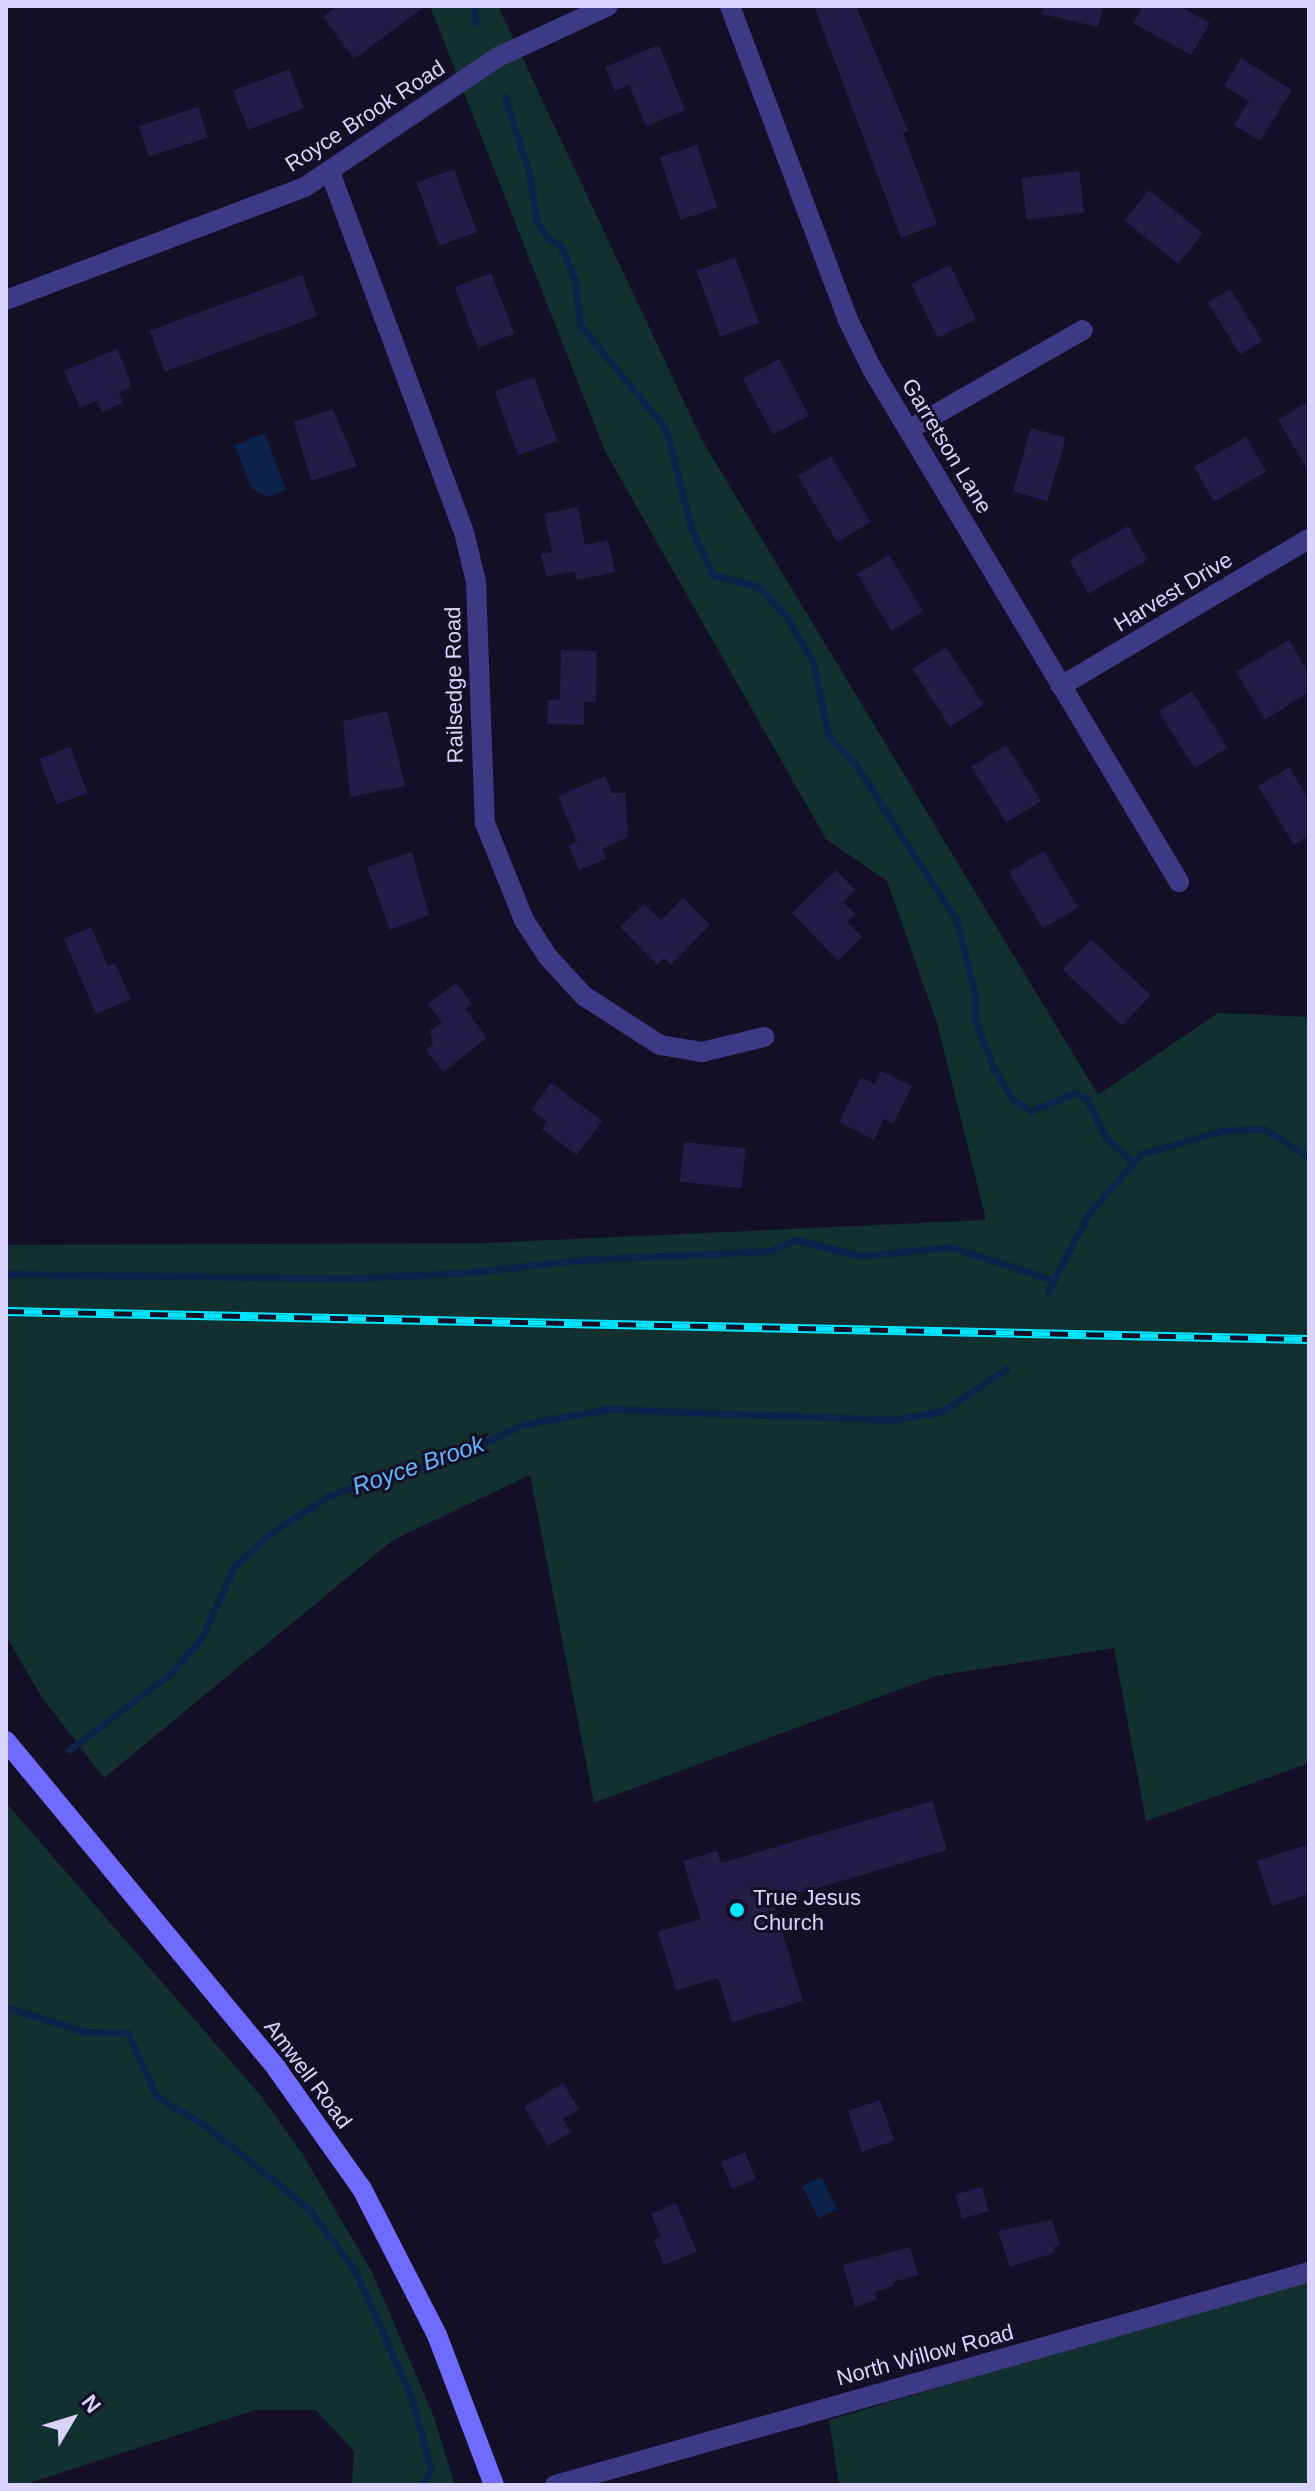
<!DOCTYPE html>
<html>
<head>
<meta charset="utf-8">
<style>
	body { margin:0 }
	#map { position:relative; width:1315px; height:2491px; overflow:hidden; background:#130f26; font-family:Helvetica,sans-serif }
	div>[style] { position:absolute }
	.green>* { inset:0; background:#12302f }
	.water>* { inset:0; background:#0c2248; transform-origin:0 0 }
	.stream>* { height:7px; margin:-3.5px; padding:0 3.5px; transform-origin:3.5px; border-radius:3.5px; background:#0c2248 }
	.building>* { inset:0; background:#241b47; transform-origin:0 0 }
	.street>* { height:20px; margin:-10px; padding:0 10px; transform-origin:10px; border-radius:10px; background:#3d3a85 }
	.secondary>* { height:20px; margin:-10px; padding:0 10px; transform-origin:10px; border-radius:10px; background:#6f6bff }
	.rail>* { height:9px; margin-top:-4.5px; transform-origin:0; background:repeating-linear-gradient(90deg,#130f26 0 18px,#00e5ff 0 36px); box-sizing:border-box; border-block:2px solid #00e5ff }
	.dots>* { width:22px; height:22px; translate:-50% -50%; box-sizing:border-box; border:4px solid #130f26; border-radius:50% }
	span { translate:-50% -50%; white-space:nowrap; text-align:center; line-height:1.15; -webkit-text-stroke:6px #130f26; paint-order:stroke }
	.street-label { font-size:22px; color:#d9d4ff }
	.poi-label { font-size:22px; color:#d9d4ff }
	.left { translate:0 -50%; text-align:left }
	.water-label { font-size:24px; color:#62b6ff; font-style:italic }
	.frame { position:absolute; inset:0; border:8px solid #d9d4ff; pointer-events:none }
	.north { position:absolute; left:32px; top:2379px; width:80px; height:80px; -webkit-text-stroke:6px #130f26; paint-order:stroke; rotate:52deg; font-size:22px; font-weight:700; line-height:32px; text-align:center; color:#d9d4ff }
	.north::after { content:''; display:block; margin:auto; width:28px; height:36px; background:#d9d4ff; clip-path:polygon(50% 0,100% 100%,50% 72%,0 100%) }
</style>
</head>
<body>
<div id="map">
	<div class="green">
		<i style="clip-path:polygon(430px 6px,498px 6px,703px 442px,1098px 1095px,1218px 1013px,1309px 1017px,1309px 1763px,1146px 1821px,1114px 1648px,936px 1676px,594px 1803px,530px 1475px,393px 1540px,104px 1778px,41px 1696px,6px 1636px,6px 1245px,487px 1243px,986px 1220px,937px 1023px,887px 881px,826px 839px,605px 451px)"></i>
		<i style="clip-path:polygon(6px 1803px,261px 2096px,302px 2153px,373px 2274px,433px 2415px,455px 2485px,352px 2485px,354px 2451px,316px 2410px,255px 2410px,23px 2485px,6px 2485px)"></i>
		<i style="clip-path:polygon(1309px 2278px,1309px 2485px,839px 2485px,829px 2420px)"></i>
	</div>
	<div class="water">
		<i style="clip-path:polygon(265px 433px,286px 490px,267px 497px,251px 488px,235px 445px)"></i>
		<i style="left:821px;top:2177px;width:36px;height:21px;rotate:63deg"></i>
	</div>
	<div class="stream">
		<i style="left:474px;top:6px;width:16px;rotate:83deg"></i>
		<i style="left:505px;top:97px;width:79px;rotate:72.3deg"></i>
		<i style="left:529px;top:172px;width:48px;rotate:81.5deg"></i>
		<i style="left:536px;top:219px;width:22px;rotate:60deg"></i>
		<i style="left:547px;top:238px;width:15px;rotate:28deg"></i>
		<i style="left:560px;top:245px;width:38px;rotate:67deg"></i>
		<i style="left:575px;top:280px;width:45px;rotate:83.7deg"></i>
		<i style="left:580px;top:325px;width:135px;rotate:50.4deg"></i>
		<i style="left:666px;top:429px;width:101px;rotate:75.7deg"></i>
		<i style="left:691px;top:527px;width:53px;rotate:65.4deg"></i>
		<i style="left:713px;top:575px;width:48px;rotate:14.6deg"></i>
		<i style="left:759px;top:587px;width:40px;rotate:47deg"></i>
		<i style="left:786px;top:616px;width:53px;rotate:59.6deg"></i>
		<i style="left:813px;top:662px;width:75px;rotate:78.4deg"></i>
		<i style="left:828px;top:735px;width:41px;rotate:47deg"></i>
		<i style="left:856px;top:765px;width:187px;rotate:57.2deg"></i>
		<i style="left:957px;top:922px;width:74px;rotate:76deg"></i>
		<i style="left:975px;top:994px;width:26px;rotate:90deg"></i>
		<i style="left:975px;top:1020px;width:53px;rotate:68.8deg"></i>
		<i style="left:994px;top:1069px;width:36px;rotate:58deg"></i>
		<i style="left:1013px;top:1100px;width:21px;rotate:31deg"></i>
		<i style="left:1031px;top:1111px;width:48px;rotate:-22.2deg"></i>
		<i style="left:1075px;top:1093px;width:12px;rotate:24deg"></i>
		<i style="left:1086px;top:1098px;width:45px;rotate:63.4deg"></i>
		<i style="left:1106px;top:1138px;width:37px;rotate:41deg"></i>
		<i style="left:6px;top:1274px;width:347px;rotate:0.7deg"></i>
		<i style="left:353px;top:1278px;width:110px;rotate:-2.6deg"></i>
		<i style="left:463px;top:1273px;width:116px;rotate:-6.4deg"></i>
		<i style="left:578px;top:1260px;width:192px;rotate:-2.7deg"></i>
		<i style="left:770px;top:1251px;width:27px;rotate:-24deg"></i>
		<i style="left:795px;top:1240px;width:67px;rotate:13.8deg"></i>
		<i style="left:860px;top:1256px;width:91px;rotate:-5.6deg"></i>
		<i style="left:951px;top:1247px;width:108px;rotate:17.8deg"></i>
		<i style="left:1048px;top:1291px;width:88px;rotate:-62.3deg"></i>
		<i style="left:1089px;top:1213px;width:79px;rotate:-48.6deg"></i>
		<i style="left:1141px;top:1154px;width:83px;rotate:-16deg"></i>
		<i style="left:1221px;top:1131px;width:43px;rotate:-2.7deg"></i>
		<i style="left:1264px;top:1129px;width:53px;rotate:31.9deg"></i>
		<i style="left:69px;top:1750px;width:128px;rotate:-37deg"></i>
		<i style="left:171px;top:1673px;width:45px;rotate:-48.6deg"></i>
		<i style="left:201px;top:1639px;width:79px;rotate:-65.4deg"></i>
		<i style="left:234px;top:1567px;width:48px;rotate:-43.3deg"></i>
		<i style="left:269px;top:1534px;width:69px;rotate:-32.5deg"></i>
		<i style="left:327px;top:1497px;width:62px;rotate:-20.8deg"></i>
		<i style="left:385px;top:1475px;width:63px;rotate:-12.9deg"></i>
		<i style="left:446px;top:1461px;width:86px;rotate:-25.4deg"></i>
		<i style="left:524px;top:1424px;width:86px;rotate:-10deg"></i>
		<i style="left:609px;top:1409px;width:283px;rotate:2.2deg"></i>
		<i style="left:892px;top:1420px;width:52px;rotate:-10deg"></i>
		<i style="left:943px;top:1411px;width:76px;rotate:-33.7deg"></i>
		<i style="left:6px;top:2007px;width:84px;rotate:17.4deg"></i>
		<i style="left:86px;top:2032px;width:42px;rotate:1.4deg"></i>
		<i style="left:128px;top:2033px;width:69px;rotate:66deg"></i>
		<i style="left:156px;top:2096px;width:58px;rotate:31deg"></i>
		<i style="left:206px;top:2126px;width:131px;rotate:38.8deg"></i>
		<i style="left:308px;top:2208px;width:80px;rotate:53.1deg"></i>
		<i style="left:356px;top:2272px;width:136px;rotate:66.1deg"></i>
		<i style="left:411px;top:2396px;width:76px;rotate:74.7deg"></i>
		<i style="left:431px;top:2469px;width:18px;rotate:119deg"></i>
	</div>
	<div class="building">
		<i style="clip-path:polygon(337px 6px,425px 6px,354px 59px,323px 17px)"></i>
		<i style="clip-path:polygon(814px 6px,856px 6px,908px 131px,903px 133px,937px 224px,901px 238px)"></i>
		<i style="clip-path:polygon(1043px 6px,1103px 6px,1098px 27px,1042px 14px)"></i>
		<i style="clip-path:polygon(1143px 6px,1179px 6px,1210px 23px,1191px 55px,1133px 23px)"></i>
		<i style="clip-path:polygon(659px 45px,685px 110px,646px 126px,629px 85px,615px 91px,605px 67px)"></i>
		<i style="clip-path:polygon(1241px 58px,1292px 90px,1260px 141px,1234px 125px,1249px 101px,1224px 86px)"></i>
		<i style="left:289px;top:69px;width:42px;height:60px;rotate:69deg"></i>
		<i style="left:198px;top:107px;width:32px;height:62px;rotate:72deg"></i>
		<i style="left:697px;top:145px;width:66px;height:39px;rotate:72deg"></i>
		<i style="left:454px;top:169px;width:67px;height:40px;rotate:70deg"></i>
		<i style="left:1079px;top:171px;width:42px;height:58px;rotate:83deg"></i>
		<i style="left:1149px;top:190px;width:69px;height:39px;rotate:39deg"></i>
		<i style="left:735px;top:257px;width:70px;height:41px;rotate:70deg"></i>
		<i style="left:950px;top:265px;width:60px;height:43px;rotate:64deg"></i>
		<i style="left:491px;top:273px;width:65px;height:39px;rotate:69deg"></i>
		<i style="left:302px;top:275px;width:44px;height:162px;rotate:70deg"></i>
		<i style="left:1230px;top:289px;width:61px;height:26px;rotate:58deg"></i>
		<i style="clip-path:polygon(117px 349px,130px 380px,130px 388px,119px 393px,123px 403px,102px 412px,97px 401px,80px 408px,64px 371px)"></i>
		<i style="left:779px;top:359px;width:64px;height:41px;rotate:62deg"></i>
		<i style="left:534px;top:377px;width:68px;height:42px;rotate:70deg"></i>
		<i style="clip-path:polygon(1309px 401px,1309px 472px,1278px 420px)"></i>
		<i style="clip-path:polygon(333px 409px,357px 466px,311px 481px,294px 422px)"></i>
		<i style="left:1031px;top:428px;width:36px;height:66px;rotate:16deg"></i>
		<i style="left:1246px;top:437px;width:40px;height:60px;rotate:60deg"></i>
		<i style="left:831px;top:456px;width:77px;height:39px;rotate:59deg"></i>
		<i style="clip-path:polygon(578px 507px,585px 545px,608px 540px,615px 572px,576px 580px,575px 571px,546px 577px,541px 554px,552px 552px,544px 514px)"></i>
		<i style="left:1128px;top:526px;width:39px;height:68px;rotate:60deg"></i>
		<i style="left:889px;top:555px;width:66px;height:37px;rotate:59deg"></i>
		<i style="clip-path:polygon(1289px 640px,1309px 674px,1309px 692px,1265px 720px,1236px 672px)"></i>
		<i style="left:946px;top:647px;width:69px;height:40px;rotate:57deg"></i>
		<i style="clip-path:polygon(561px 650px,597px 651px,596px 702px,584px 702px,584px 725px,547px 724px,548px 700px,560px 700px)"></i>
		<i style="left:1192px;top:691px;width:67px;height:39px;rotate:58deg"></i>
		<i style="clip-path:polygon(387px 711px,405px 786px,350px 797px,343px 721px)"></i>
		<i style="left:1006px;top:745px;width:66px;height:41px;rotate:58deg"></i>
		<i style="left:70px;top:747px;width:49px;height:33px;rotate:69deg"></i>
		<i style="clip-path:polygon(1289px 767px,1309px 800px,1309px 835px,1294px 845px,1258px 786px)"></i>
		<i style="clip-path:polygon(605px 776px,612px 793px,625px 793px,628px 837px,602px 849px,606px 859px,579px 870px,569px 846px,577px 842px,558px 796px)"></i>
		<i style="left:1044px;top:851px;width:66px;height:41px;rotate:59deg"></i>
		<i style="clip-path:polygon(412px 852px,429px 915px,390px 930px,367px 867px)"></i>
		<i style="clip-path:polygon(836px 870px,855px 890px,843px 902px,855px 914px,847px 922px,862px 937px,838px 961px,792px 913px)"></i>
		<i style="clip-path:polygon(683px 898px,710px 925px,671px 965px,664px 958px,657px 965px,620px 927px,644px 904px,661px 920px)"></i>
		<i style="clip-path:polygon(91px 927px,108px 966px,115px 963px,131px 999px,96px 1014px,64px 939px)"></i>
		<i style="left:1091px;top:939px;width:82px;height:42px;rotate:43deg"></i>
		<i style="clip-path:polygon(456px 983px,472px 1004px,465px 1009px,487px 1038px,443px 1072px,426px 1050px,433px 1044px,430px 1031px,442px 1022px,428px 1004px)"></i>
		<i style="clip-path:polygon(881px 1071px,912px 1086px,893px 1124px,884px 1119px,874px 1140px,839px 1122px,861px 1077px,874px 1084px)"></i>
		<i style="clip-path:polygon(551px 1083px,602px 1121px,577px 1155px,542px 1129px,547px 1121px,531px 1110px)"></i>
		<i style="left:684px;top:1142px;width:62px;height:40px;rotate:6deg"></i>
		<i style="clip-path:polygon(932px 1801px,947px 1850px,773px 1901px,803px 2001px,732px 2022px,718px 1978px,676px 1990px,658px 1932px,701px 1919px,683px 1861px,717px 1851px,721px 1863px)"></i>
		<i style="clip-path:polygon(1309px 1844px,1309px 1894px,1272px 1906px,1257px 1861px)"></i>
		<i style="clip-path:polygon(563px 2083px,579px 2109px,563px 2119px,571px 2132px,548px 2146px,524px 2107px)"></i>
		<i style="left:880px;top:2100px;width:43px;height:34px;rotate:71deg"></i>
		<i style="left:745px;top:2152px;width:29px;height:26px;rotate:68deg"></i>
		<i style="left:982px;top:2187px;width:25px;height:28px;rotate:74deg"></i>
		<i style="clip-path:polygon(676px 2203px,697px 2252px,664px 2265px,654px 2240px,661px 2237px,651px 2214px)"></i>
		<i style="clip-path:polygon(1052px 2220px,1060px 2245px,1053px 2248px,1054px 2253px,1010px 2267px,998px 2231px)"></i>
		<i style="clip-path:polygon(910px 2247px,918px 2275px,893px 2282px,894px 2286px,875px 2292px,877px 2300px,855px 2307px,843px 2265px)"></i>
	</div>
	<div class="street">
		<i style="left:730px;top:6px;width:333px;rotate:69.4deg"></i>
		<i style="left:847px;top:318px;width:57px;rotate:63.9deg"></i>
		<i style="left:872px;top:369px;width:598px;rotate:59.1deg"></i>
		<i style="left:330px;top:172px;width:384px;rotate:69.6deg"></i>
		<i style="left:464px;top:532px;width:51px;rotate:76.5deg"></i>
		<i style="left:476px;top:582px;width:241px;rotate:87.9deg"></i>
		<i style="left:485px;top:823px;width:105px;rotate:68.1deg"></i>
		<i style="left:524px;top:920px;width:44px;rotate:57deg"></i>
		<i style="left:548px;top:957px;width:53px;rotate:47.3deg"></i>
		<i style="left:584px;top:996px;width:90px;rotate:32.8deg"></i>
		<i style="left:660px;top:1045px;width:43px;rotate:9.5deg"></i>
		<i style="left:702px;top:1052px;width:64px;rotate:-13.6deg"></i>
		<i style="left:6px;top:300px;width:320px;rotate:-20.7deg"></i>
		<i style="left:305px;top:187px;width:233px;rotate:-34deg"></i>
		<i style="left:498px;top:57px;width:121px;rotate:-24.9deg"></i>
		<i style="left:910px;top:429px;width:199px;rotate:-29.8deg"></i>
		<i style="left:1061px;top:686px;width:288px;rotate:-30.7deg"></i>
		<i style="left:555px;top:2485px;width:784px;rotate:-15.77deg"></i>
	</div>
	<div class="secondary">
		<i style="left:6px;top:1741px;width:425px;rotate:50.4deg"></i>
		<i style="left:277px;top:2069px;width:147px;rotate:54.7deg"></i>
		<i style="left:362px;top:2189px;width:164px;rotate:62.8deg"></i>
		<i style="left:437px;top:2335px;width:160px;rotate:69.2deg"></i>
	</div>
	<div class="rail">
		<i style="left:6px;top:1311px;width:1303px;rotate:1.23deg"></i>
	</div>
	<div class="dots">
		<i style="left:737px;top:1910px;background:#00e5ff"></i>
	</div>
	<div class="street-label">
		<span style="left:365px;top:116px;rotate:-33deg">Royce Brook Road</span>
		<span style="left:947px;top:446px;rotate:59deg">Garretson Lane</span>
		<span style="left:1173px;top:592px;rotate:-31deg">Harvest Drive</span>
		<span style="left:454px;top:685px;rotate:-91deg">Railsedge Road</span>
		<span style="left:308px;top:2074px;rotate:53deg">Amwell Road</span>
		<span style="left:925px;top:2355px;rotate:-15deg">North Willow Road</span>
	</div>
	<div class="poi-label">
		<span class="left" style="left:753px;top:1910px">True Jesus<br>Church</span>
	</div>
	<div class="water-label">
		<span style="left:418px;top:1465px;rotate:-19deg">Royce Brook</span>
	</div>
	<div class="frame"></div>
	<div class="north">N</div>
</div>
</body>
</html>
